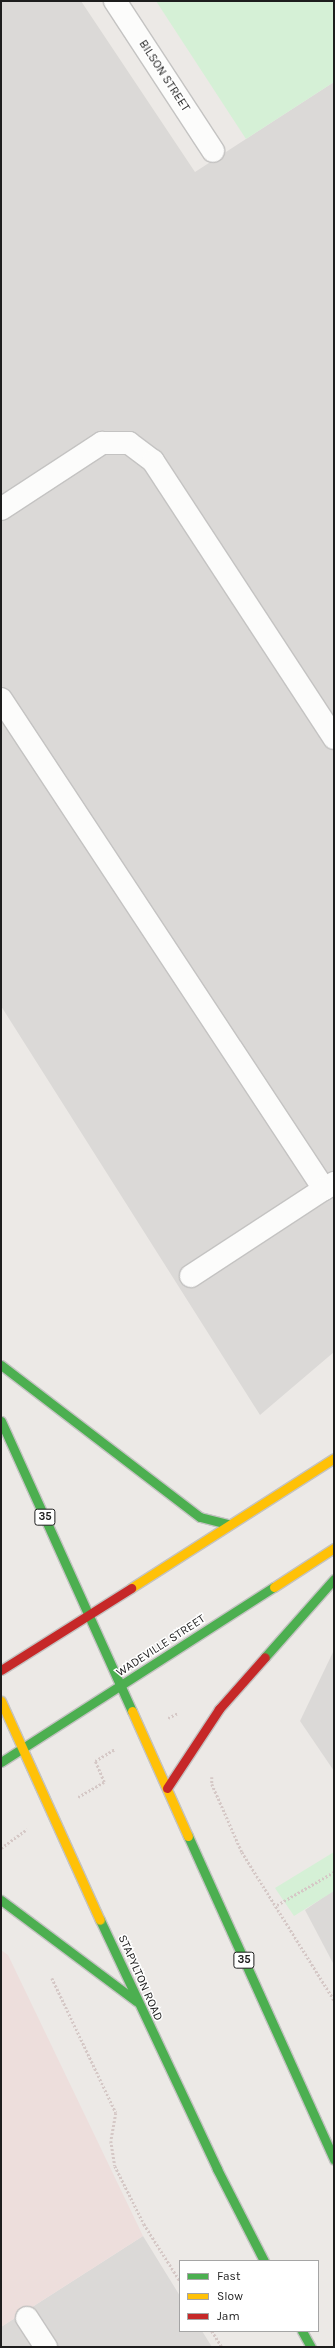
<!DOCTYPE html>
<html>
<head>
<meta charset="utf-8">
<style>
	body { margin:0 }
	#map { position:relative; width:335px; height:2348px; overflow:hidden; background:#ece9e6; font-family:Karla,sans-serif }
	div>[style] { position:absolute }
	.residential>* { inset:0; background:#dbd9d7 }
	.commercial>* { inset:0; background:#eddedc }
	.park>* { inset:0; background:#d5f0d6 }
	.path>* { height:2.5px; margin-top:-1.25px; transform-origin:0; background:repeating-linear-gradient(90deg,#d5c8c6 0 2px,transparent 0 4px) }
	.roads { filter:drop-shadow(1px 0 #c4c3c2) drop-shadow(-1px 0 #c4c3c2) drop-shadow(0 1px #c4c3c2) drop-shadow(0 -1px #c4c3c2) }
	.street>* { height:22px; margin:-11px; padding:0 11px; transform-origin:11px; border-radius:11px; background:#fcfcfb }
	.fast>* { height:9px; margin:-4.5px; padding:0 4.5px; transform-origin:4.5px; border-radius:4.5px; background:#4caf50 }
	.slow>* { height:9px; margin:-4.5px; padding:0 4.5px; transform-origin:4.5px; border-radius:4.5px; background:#ffc107 }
	.jam>* { height:9px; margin:-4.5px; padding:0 4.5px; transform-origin:4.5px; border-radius:4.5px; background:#c62828 }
	span { translate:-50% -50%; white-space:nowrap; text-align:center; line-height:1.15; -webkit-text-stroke:3px #fff; paint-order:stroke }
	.shield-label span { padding:1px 3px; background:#fff; border:1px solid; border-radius:3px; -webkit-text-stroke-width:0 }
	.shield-label { font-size:11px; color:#1d1d1d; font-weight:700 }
	.street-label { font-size:12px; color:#1d1d1d }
	.frame { position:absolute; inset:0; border:2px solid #1d1d1d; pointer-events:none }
	.legend { position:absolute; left:179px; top:2260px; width:140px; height:72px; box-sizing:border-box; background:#fff; border:1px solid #a5a5a5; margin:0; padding:5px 7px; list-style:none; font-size:12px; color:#1d1d1d }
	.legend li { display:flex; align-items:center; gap:8px; height:20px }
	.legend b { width:20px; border:1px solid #a5a5a5 }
</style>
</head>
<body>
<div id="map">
	<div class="residential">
		<i style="clip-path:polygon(1px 1px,81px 1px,195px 172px,334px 82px,334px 1352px,260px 1415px,1px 1006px)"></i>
		<i style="clip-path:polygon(334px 1650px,334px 1771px,300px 1721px)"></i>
		<i style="clip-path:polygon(334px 1890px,334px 1965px,305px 1910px)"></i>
		<i style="clip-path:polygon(143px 2236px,180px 2296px,180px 2331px,202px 2331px,212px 2347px,1px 2347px,1px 2327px)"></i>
	</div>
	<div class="commercial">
		<i style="clip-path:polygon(1px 1950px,8px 1955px,143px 2236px,1px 2327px)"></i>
	</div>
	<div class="park">
		<i style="clip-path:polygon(156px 1px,334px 1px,334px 82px,246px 139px)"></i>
		<i style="clip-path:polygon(334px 1852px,334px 1891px,294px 1916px,275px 1888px)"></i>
	</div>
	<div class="path">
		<i style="left:168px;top:1718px;width:11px;rotate:-27deg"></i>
		<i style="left:212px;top:1777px;width:7px;rotate:90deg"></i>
		<i style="left:212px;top:1784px;width:74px;rotate:66.2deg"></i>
		<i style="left:242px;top:1852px;width:174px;rotate:58.1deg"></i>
		<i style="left:78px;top:1797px;width:30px;rotate:-30deg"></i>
		<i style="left:104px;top:1782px;width:23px;rotate:-113deg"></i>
		<i style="left:95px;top:1761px;width:23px;rotate:-31deg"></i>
		<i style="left:1px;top:1848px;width:32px;rotate:-36deg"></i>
		<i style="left:277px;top:1905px;width:66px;rotate:-30.1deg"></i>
		<i style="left:52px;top:1978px;width:149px;rotate:64.6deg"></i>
		<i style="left:116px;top:2113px;width:28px;rotate:100deg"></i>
		<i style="left:111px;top:2141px;width:25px;rotate:81deg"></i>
		<i style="left:115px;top:2166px;width:65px;rotate:63.4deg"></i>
		<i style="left:144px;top:2224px;width:67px;rotate:57.7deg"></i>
		<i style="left:212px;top:2331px;width:19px;rotate:58deg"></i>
	</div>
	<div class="roads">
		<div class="street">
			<i style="left:115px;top:1px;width:179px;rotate:56.8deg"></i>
			<i style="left:1px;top:509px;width:121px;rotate:-33.2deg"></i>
			<i style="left:102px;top:443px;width:27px"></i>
			<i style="left:129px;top:443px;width:30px;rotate:37deg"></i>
			<i style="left:153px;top:461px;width:331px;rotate:56.8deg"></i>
			<i style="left:1px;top:699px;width:587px;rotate:56.61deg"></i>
			<i style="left:324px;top:1189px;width:12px;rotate:-31deg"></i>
			<i style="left:191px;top:1276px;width:159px;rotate:-33.2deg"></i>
			<i style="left:27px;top:2318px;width:35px;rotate:57deg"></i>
		</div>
		<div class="fast">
			<i style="left:1px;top:1365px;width:250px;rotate:37.4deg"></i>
			<i style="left:200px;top:1517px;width:29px;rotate:14deg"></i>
			<i style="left:1px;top:1421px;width:318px;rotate:65.7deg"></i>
			<i style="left:265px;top:1657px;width:104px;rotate:-48.5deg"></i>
			<i style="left:1px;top:1762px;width:324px;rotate:-32.7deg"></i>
			<i style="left:188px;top:1836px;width:355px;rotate:65.7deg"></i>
			<i style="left:1px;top:1900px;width:169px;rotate:36.8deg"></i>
			<i style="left:100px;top:1920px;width:275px;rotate:64.8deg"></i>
			<i style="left:217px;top:2169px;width:103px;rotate:62.9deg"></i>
			<i style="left:302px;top:2331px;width:18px;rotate:61deg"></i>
		</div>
		<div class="slow">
			<i style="left:274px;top:1587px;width:72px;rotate:-33deg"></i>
			<i style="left:131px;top:1588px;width:241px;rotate:-32.6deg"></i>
			<i style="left:1px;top:1701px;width:240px;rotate:65.7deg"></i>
			<i style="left:132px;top:1711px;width:137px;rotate:65.9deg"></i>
		</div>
		<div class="jam">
			<i style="left:1px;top:1670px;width:154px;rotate:-32.2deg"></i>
			<i style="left:167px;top:1788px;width:95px;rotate:-56.6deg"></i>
			<i style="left:219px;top:1709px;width:69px;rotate:-48.5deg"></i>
		</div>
	</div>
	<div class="shield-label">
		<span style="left:45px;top:1517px">35</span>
		<span style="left:244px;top:1960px">35</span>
	</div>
	<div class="street-label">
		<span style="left:164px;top:76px;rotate:57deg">BILSON STREET</span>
		<span style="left:161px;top:1646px;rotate:-33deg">WADEVILLE STREET</span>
		<span style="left:140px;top:1978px;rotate:66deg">STAPYLTON ROAD</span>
	</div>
	<div class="frame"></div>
	<ul class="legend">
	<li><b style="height:5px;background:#4caf50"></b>Fast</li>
	<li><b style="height:5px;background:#ffc107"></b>Slow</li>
	<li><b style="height:5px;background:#c62828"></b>Jam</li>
	</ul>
</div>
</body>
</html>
